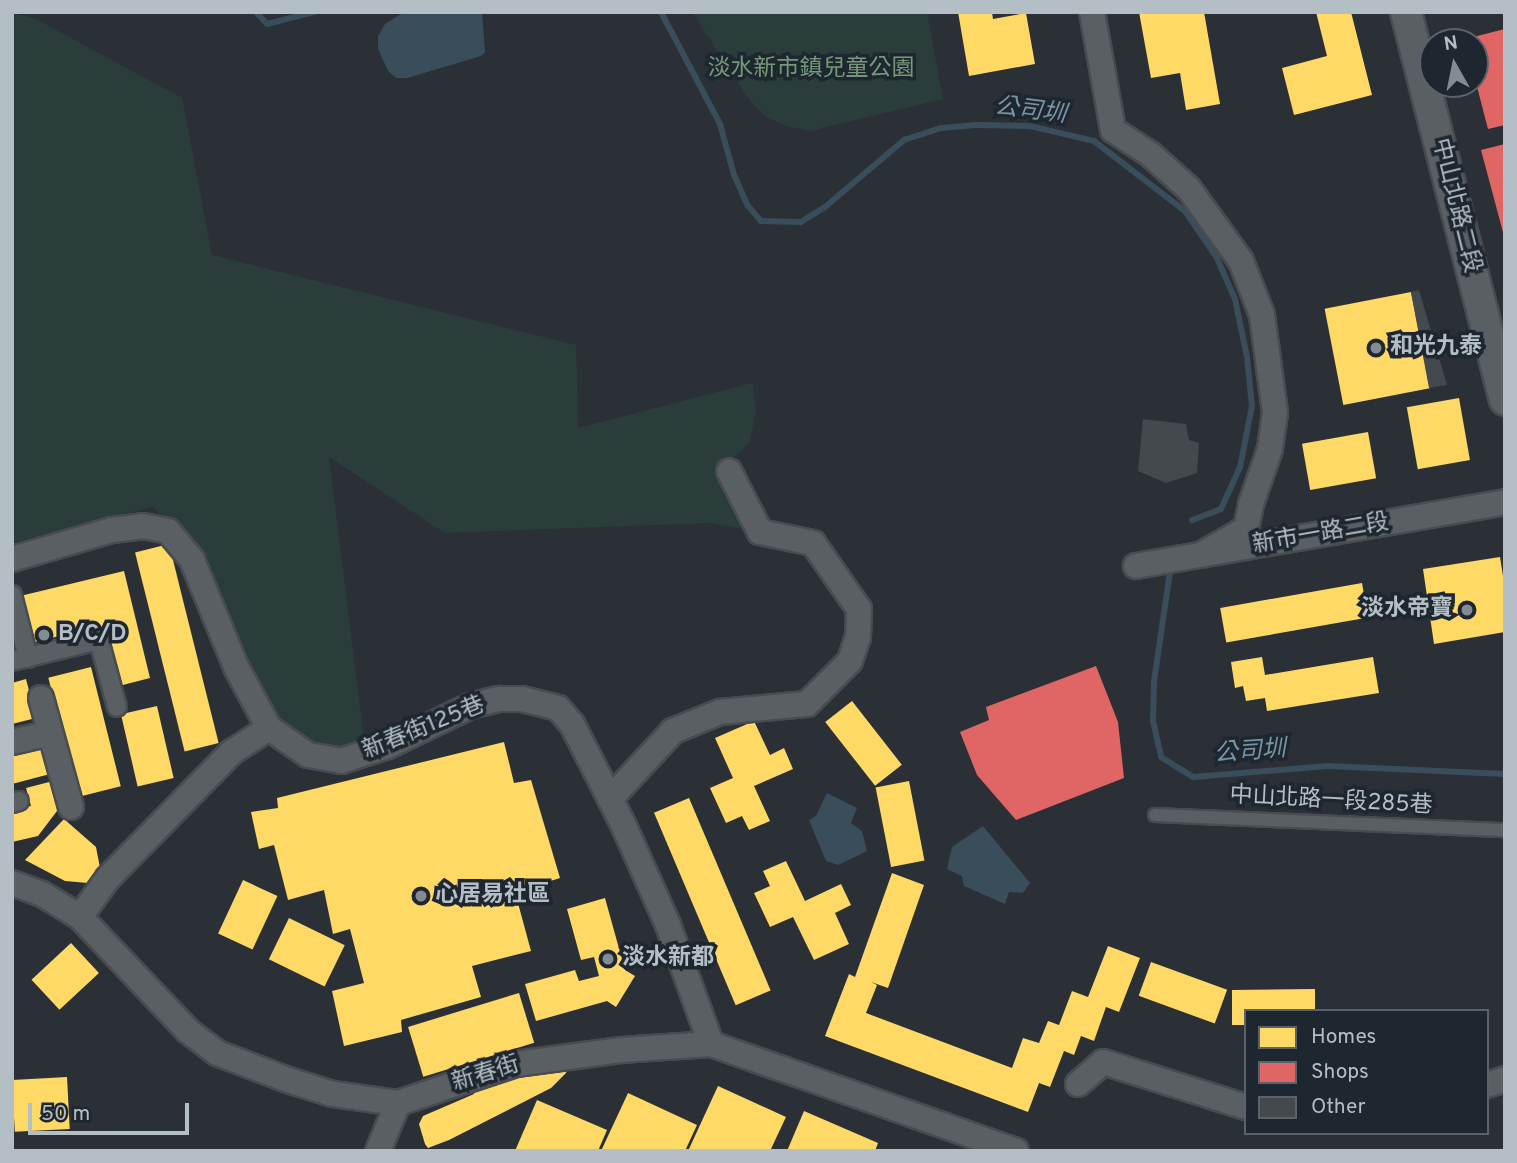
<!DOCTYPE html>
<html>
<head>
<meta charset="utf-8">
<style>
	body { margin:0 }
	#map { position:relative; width:1517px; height:1163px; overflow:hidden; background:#2a3035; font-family:Overpass,"Noto Sans TC",sans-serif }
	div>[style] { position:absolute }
	.green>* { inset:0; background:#2a3d3b }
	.water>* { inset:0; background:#394d5b }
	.homes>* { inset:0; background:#ffd966; transform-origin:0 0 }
	.shops>* { inset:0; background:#e06666 }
	.stream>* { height:6px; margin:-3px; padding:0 3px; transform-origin:3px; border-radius:3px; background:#394d5b }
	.building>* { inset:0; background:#43494d }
	.roads { filter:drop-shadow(2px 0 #484c50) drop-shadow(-2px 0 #484c50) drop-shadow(0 2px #484c50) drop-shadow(0 -2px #484c50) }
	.service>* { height:12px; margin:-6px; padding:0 6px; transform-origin:6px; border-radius:6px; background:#5a5f63 }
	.pedestrian>* { height:18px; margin:-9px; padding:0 9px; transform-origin:9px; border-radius:9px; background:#5a5f63 }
	.minor>* { height:24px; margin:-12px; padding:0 12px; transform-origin:12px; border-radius:12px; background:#5a5f63 }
	.tertiary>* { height:30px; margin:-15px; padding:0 15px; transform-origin:15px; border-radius:15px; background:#5a5f63 }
	.dots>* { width:19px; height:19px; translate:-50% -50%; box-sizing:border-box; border:4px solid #1e272f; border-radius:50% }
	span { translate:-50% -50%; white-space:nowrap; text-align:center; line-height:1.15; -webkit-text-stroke:7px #1e272f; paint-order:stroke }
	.park-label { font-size:23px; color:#759978 }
	.street-label { font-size:23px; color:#b4bec5 }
	.poi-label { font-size:23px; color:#b4bec5; font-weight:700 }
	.left { translate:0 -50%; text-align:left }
	.right { translate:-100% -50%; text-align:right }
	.water-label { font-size:24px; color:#7893a6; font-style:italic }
	.frame { position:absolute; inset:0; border:14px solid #b4bec5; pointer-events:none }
	.legend { position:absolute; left:1244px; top:1009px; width:245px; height:126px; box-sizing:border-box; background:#1e272f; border:2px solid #5a636b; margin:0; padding:9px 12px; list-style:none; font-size:21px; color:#b4bec5 }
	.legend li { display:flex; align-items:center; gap:14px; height:35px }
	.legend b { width:35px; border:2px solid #5a636b }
	.north { position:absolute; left:1419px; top:28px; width:70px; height:70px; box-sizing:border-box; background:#1e272f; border:2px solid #5a636b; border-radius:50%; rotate:351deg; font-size:19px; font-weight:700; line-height:28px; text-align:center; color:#b4bec5 }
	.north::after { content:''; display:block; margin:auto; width:24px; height:32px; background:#848c93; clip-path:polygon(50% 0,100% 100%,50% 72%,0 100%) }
	.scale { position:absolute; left:28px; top:1103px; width:161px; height:32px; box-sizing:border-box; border:4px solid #b4bec5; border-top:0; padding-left:9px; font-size:21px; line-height:24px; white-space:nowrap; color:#b4bec5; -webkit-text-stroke:5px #1e272f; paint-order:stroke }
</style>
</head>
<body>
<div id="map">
	<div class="green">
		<i style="clip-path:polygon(692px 12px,927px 12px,943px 99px,810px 131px,786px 126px,766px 117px,750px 101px)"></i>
		<i style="clip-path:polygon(12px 13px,34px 18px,182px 98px,212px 255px,576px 345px,578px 428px,752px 383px,756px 410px,750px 442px,723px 468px,750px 530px,709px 523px,445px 533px,329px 457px,365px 747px,338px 751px,301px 740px,271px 709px,240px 650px,195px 544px,152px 507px,12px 543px)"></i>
	</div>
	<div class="water">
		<i style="clip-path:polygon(404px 12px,482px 12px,485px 52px,481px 56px,407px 78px,396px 78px,388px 71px,378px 49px,378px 36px,385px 24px)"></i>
		<i style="clip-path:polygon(827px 793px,857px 808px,851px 823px,862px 831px,867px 851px,838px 865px,826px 861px,809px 820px,816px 816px)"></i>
		<i style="clip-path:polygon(983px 826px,1030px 883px,1023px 893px,1009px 892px,1005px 904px,964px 886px,962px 876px,947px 869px,952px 847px)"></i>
	</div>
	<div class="homes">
		<i style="clip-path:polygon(958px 12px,992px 12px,993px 19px,1026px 13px,1035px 64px,969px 76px)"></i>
		<i style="clip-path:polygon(1139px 12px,1204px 12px,1220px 104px,1186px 110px,1180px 73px,1151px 78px)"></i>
		<i style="clip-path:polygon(1316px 12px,1351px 12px,1372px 95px,1294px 115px,1282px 68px,1327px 56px)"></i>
		<i style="left:1411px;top:292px;width:98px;height:88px;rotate:79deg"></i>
		<i style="left:1459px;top:398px;width:63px;height:53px;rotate:80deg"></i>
		<i style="left:1368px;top:432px;width:47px;height:67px;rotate:80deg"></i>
		<i style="left:169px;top:544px;width:205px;height:35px;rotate:76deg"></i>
		<i style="clip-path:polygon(1500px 557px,1505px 589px,1505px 632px,1434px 644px,1423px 569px)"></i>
		<i style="clip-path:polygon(124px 571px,150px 678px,115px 687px,100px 626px,27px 644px,16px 597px)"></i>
		<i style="left:1362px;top:583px;width:35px;height:144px;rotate:80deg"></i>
		<i style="clip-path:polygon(1262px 657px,1265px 675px,1373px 657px,1379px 693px,1267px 711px,1265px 698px,1246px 701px,1243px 686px,1235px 688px,1231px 662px)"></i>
		<i style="left:91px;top:667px;width:123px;height:44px;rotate:76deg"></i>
		<i style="clip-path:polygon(26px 679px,36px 718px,12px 724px,12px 683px)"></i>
		<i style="left:852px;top:701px;width:81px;height:34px;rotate:52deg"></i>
		<i style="left:157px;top:706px;width:74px;height:37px;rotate:77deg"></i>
		<i style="clip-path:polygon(754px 721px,770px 755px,784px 748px,793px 769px,754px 786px,770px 821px,749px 830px,742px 816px,726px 823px,710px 788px,733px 778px,715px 738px)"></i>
		<i style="clip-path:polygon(504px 742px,514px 783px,531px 780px,560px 878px,515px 892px,531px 951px,472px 966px,481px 997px,401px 1020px,402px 1032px,344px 1046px,332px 991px,364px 983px,350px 929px,333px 934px,324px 890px,288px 900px,274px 845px,259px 849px,251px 812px,278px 808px,277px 798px)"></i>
		<i style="clip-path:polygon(42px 744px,50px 774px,12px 784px,12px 752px)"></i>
		<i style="clip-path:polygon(53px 781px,60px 807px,38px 836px,12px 842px,12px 810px,31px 806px,26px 788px)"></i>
		<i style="left:909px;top:781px;width:81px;height:34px;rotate:79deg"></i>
		<i style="left:689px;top:798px;width:209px;height:38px;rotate:67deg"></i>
		<i style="clip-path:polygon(64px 819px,96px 847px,100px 868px,88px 883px,65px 881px,25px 860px)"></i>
		<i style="clip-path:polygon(786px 861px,805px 901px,841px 884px,851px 905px,835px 913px,849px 944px,814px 960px,793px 917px,770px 927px,754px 893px,770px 886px,763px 871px)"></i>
		<i style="clip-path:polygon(892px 873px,924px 885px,888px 988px,871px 982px,877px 985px,866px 1013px,1012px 1068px,1023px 1038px,1039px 1043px,1048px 1021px,1059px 1025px,1072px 991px,1088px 997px,1108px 946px,1140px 958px,1119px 1012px,1106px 1007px,1094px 1041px,1081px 1036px,1074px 1055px,1064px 1051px,1050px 1087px,1039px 1083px,1028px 1112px,825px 1036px,849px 974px,855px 977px)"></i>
		<i style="left:243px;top:880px;width:38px;height:59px;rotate:25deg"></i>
		<i style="clip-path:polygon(605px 898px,625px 970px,635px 976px,616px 1007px,607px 1001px,536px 1021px,525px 984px,575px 970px,579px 981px,599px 976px,594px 957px,581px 960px,567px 909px)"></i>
		<i style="left:289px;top:918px;width:62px;height:46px;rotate:26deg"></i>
		<i style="left:71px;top:943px;width:41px;height:54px;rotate:47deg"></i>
		<i style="left:1151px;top:962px;width:81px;height:36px;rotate:20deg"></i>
		<i style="clip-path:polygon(1315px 989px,1315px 1011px,1246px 1011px,1246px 1025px,1232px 1025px,1232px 990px)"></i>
		<i style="left:519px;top:993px;width:52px;height:116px;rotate:73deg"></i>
		<i style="clip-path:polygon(569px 1064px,566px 1073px,551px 1088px,449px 1140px,428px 1148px,425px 1144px,419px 1124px,423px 1116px,474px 1094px,473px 1088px,522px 1071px)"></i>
		<i style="left:67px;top:1077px;width:52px;height:55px;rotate:87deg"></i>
		<i style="clip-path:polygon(718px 1086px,786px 1117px,770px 1151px,688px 1151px)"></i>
		<i style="clip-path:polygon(628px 1093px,697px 1125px,685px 1151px,601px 1151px)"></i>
		<i style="clip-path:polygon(537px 1100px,607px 1130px,598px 1151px,515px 1151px)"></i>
		<i style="clip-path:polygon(804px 1111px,878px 1143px,875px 1151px,787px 1151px)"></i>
	</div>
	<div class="shops">
		<i style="clip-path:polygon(1505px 29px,1505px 125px,1488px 129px,1475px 79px,1475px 42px,1465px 42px,1465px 39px)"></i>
		<i style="clip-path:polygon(1505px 144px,1505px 236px,1504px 236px,1481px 150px)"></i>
		<i style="clip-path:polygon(1096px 666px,1118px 722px,1124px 778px,1016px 820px,977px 775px,960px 732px,989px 720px,986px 707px)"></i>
	</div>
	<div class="stream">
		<i style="left:256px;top:12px;width:16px;rotate:47deg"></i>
		<i style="left:267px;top:24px;width:49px;rotate:-14.3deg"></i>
		<i style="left:661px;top:12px;width:127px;rotate:62.2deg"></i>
		<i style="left:720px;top:124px;width:53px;rotate:74.6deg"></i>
		<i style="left:734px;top:175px;width:34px;rotate:66deg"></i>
		<i style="left:748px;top:206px;width:20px;rotate:49deg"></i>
		<i style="left:761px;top:221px;width:40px;rotate:1.4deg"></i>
		<i style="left:801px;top:222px;width:28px;rotate:-32deg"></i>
		<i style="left:825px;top:207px;width:104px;rotate:-40.3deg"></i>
		<i style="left:904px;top:140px;width:39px;rotate:-18deg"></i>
		<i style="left:941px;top:128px;width:35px;rotate:-5deg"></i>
		<i style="left:976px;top:125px;width:54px;rotate:1.1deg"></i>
		<i style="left:1030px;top:126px;width:66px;rotate:13.2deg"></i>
		<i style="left:1094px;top:141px;width:115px;rotate:37.6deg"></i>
		<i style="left:1185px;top:211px;width:57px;rotate:55.8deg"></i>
		<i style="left:1217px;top:258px;width:45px;rotate:66.3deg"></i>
		<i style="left:1235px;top:299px;width:59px;rotate:78.3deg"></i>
		<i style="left:1247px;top:357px;width:49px;rotate:84.2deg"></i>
		<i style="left:1252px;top:406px;width:62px;rotate:101.1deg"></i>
		<i style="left:1240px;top:467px;width:46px;rotate:114.3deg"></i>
		<i style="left:1221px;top:509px;width:31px;rotate:159deg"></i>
		<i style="left:1171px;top:565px;width:117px;rotate:98.3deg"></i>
		<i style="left:1154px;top:681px;width:40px;rotate:91.4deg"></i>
		<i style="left:1153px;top:721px;width:37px;rotate:77deg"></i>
		<i style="left:1161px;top:757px;width:38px;rotate:32deg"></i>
		<i style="left:1193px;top:777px;width:135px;rotate:-4.7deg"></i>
		<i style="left:1328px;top:766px;width:177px;rotate:2.6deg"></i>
	</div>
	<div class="building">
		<i style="clip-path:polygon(1419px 290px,1447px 385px,1429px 388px,1411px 292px)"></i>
		<i style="clip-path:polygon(1143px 419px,1186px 424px,1189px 440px,1199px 443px,1197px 473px,1166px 483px,1138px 471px)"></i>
	</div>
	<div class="roads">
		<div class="service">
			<i style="left:1155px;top:815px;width:350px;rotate:2.5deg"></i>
		</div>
		<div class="pedestrian">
			<i style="left:12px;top:595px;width:65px;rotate:75.7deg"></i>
			<i style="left:12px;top:661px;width:89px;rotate:-13.6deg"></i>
			<i style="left:99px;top:640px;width:69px;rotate:75deg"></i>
			<i style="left:12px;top:803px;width:7px;rotate:-16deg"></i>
		</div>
		<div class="minor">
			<i style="left:1092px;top:12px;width:120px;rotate:79.9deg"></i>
			<i style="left:1113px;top:130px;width:44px;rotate:33deg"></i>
			<i style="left:1150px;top:154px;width:52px;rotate:41.9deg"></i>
			<i style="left:1189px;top:189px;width:89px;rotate:54.2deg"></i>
			<i style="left:1241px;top:261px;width:58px;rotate:68.7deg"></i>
			<i style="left:1262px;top:315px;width:99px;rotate:82.4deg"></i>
			<i style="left:1275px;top:413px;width:36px;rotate:98deg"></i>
			<i style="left:1270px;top:449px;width:58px;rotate:109.1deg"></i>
			<i style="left:1251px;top:504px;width:25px;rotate:101deg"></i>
			<i style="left:1246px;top:529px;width:52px;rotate:150deg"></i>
			<i style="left:12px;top:559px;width:104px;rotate:-16.2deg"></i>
			<i style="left:112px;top:530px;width:31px;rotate:-7deg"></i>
			<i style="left:143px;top:526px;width:25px;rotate:11deg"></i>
			<i style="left:168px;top:531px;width:38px;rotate:50deg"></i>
			<i style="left:192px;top:560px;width:116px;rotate:67.6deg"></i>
			<i style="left:236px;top:667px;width:69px;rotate:61.6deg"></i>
			<i style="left:269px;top:728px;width:47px;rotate:34.7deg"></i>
			<i style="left:308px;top:755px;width:34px;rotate:10deg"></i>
			<i style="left:341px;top:761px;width:49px;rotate:-17.7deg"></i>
			<i style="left:388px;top:746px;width:91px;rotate:-26deg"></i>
			<i style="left:470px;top:706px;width:30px;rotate:-14deg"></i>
			<i style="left:499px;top:699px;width:23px"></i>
			<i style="left:522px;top:699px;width:37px;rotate:14deg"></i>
			<i style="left:558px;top:708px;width:21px;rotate:49deg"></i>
			<i style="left:572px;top:724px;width:110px;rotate:63deg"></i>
			<i style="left:622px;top:822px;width:113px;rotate:65.9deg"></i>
			<i style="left:668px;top:925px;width:127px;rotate:70.1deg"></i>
			<i style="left:1136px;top:566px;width:375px;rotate:-9.8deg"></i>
			<i style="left:41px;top:698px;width:113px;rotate:74.6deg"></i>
			<i style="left:12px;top:742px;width:39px;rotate:-13deg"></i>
			<i style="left:610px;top:799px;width:93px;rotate:-47.2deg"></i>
			<i style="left:673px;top:731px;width:51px;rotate:-22deg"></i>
			<i style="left:720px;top:712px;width:87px;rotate:-5.3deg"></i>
			<i style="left:807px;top:704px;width:61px;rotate:-45deg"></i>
			<i style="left:850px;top:661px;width:25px;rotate:-72deg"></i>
			<i style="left:858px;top:637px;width:28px;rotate:-88deg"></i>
			<i style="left:859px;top:609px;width:80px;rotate:-124.9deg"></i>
			<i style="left:813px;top:543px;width:54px;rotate:-168.3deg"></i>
			<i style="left:760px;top:532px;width:68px;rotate:-116.9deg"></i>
			<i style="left:12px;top:883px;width:32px;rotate:20deg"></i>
			<i style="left:42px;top:894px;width:44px;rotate:31.2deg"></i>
			<i style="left:80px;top:917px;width:157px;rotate:46.5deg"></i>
			<i style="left:188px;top:1031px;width:36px;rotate:37deg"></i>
			<i style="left:217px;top:1053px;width:76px;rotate:20.8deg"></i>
			<i style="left:288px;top:1080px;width:47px;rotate:17.3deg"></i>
			<i style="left:333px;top:1094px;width:66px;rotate:7.9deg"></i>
			<i style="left:398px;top:1103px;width:124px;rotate:-18.3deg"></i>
			<i style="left:516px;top:1064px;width:106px;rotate:-7.6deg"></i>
			<i style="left:621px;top:1050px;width:90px;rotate:-3.8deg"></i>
			<i style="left:711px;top:1044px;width:323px;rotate:19.3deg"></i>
			<i style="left:80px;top:917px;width:48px;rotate:-54.3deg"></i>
			<i style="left:108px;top:878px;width:177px;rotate:-45.5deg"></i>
			<i style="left:232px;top:752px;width:44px;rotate:-33deg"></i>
			<i style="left:1078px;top:1084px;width:33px;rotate:-41deg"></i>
			<i style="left:1103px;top:1062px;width:150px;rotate:17.5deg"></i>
			<i style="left:1487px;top:1085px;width:19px;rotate:-18deg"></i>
			<i style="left:378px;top:1151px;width:52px;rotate:-67.4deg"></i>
		</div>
		<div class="tertiary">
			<i style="left:1406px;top:12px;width:400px;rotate:75.7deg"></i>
		</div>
	</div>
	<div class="dots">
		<i style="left:1376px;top:348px;background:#848c93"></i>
		<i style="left:1467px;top:610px;background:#848c93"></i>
		<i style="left:44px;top:635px;background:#848c93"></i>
		<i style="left:421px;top:896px;background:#848c93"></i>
		<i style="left:608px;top:959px;background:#848c93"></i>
	</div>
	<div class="park-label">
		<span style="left:811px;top:70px">淡水新市鎮兒童公園</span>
	</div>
	<div class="street-label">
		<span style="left:1455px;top:206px;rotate:76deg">中山北路二段</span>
		<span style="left:1321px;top:535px;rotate:-10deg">新市一路二段</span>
		<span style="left:424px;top:729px;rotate:-22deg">新春街125巷</span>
		<span style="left:1331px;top:802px;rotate:3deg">中山北路一段285巷</span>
		<span style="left:486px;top:1075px;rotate:-17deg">新春街</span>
	</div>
	<div class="poi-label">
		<span class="left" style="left:1390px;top:348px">和光九泰</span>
		<span class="right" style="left:1453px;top:610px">淡水帝寶</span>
		<span class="left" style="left:58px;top:635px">B/C/D</span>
		<span class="left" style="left:435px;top:896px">心居易社區</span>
		<span class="left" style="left:622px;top:959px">淡水新都</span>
	</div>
	<div class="water-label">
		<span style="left:1030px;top:112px;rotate:7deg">公司圳</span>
		<span style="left:1250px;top:753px;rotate:-4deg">公司圳</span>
	</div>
	<div class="frame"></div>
	<ul class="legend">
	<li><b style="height:19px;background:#ffd966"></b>Homes</li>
	<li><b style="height:19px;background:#e06666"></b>Shops</li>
	<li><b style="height:19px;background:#43494d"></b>Other</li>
	</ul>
	<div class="north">N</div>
	<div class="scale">50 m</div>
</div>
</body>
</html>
